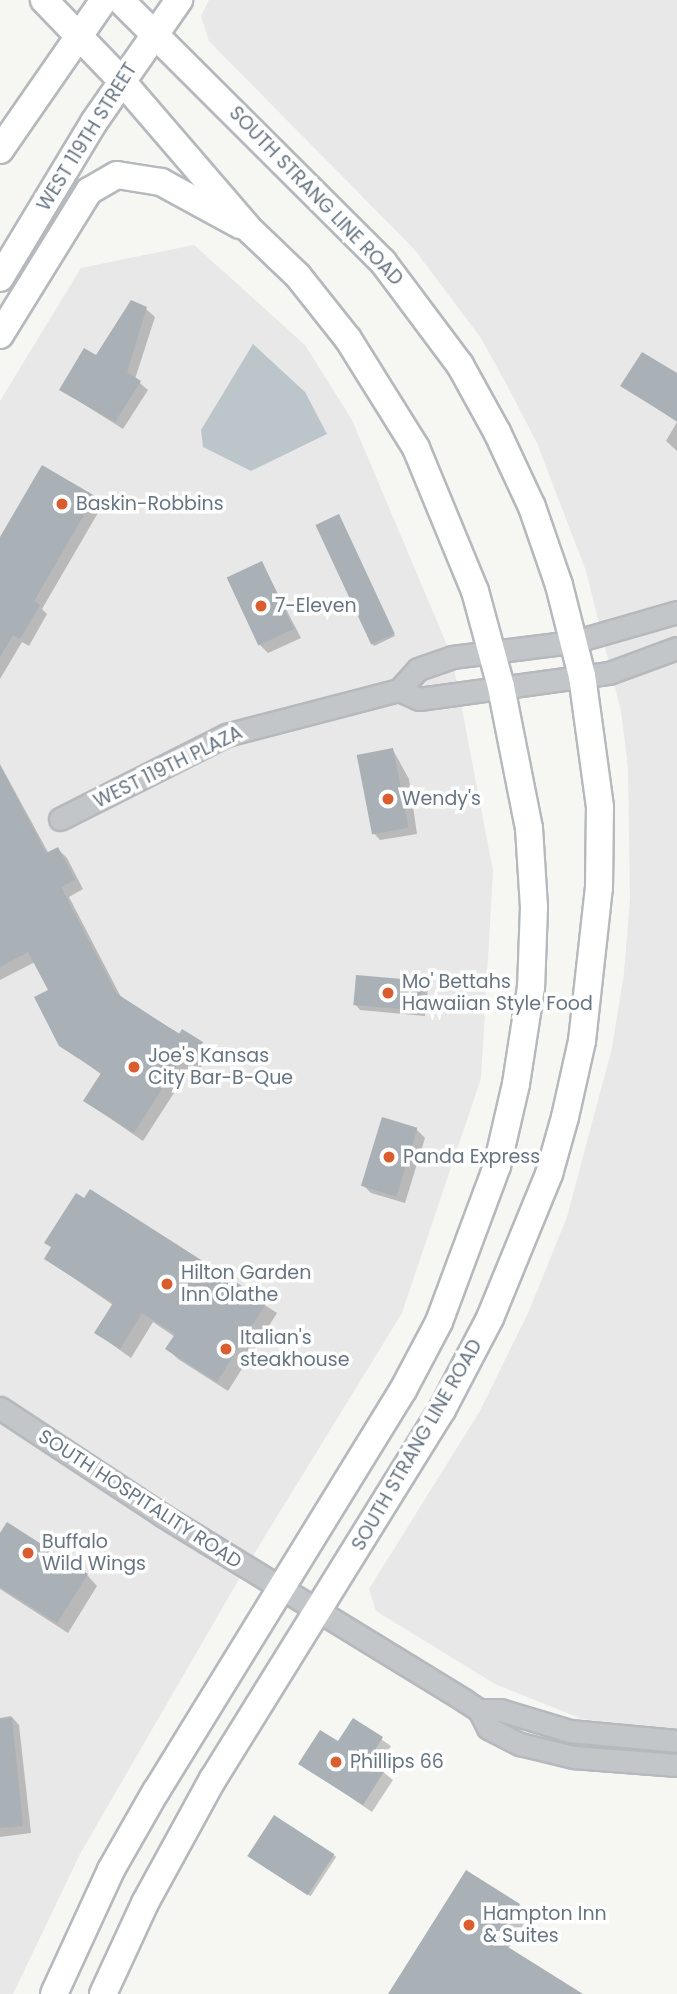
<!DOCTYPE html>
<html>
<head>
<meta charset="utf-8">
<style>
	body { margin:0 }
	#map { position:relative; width:677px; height:1994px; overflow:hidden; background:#f6f6f3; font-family:Poppins,sans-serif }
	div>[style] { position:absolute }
	.built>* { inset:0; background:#e7e8e7 }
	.water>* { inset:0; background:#bcc5ca }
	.shadow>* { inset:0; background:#0003; transform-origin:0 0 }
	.building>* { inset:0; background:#a9b0b6; transform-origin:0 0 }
	.roads { filter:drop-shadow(2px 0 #b5b9bd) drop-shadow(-2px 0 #b5b9bd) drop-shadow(0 2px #b5b9bd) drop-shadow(0 -2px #b5b9bd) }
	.minor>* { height:21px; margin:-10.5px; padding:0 10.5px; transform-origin:10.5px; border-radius:10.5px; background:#c2c6c9 }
	.major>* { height:26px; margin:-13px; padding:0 13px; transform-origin:13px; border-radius:13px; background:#fff }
	.dots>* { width:19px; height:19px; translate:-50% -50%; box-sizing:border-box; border:4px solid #fff; border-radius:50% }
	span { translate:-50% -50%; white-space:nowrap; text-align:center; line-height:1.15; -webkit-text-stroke:7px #fff; paint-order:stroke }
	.street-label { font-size:19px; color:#677583 }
	.poi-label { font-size:19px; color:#677583 }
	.left { translate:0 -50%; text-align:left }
</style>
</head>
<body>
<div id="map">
	<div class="built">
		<i style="clip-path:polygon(209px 0,677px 0,677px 1730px,582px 1719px,495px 1684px,376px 1611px,369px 1589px,480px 1411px,529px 1311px,567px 1217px,612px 1048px,624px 973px,630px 899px,628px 767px,621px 711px,586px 571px,537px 443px,509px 389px,481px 338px,414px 249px,209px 41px,201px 16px)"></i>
		<i style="clip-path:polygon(194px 245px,305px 345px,352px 420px,452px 657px,493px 871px,481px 1078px,402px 1313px,246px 1567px,80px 1854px,13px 1994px,0 1994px,0 401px,81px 268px)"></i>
	</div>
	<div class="water">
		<i style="clip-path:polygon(253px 344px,305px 392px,327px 434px,251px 471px,203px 447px,201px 430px)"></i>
	</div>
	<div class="shadow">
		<i style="clip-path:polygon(146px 309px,155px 317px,135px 379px,148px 390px,123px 429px,61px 390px)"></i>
		<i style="clip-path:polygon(677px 375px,677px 451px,666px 441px,677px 422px,623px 386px)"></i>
		<i style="clip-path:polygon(94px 497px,102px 506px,42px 609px,47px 614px,29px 646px,22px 642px,0 679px,0 540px)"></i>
		<i style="clip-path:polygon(340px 518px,395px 636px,374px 646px,372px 644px)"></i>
		<i style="clip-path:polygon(262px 563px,301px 638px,268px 653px,260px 645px)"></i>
		<i style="clip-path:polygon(393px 750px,409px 779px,417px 834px,380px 840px,372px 831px)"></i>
		<i style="clip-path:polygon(0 764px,49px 854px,58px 849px,67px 858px,83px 889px,69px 897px,122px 999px,210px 1052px,200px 1069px,192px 1065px,143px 1141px,85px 1101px,102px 1075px,61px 1045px,50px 991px,35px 962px,0 980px)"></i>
		<i style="clip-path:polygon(422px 983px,428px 988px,425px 1016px,360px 1010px,355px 1004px)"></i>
		<i style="clip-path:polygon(416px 1129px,425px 1138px,405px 1203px,371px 1193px,363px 1185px)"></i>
		<i style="clip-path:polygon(90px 1192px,277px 1313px,228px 1391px,178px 1359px,167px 1349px,175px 1337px,153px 1322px,131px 1358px,96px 1333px,113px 1305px,46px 1259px)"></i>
		<i style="clip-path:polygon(0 1536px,87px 1575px,97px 1586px,68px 1633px,0 1589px)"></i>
		<i style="clip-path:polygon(11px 1716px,19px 1725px,31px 1833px,0 1837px,0 1718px)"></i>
		<i style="clip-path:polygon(353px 1720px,391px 1746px,377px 1767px,393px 1780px,372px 1812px,301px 1764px,339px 1744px)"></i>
		<i style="left:275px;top:1817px;width:73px;height:47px;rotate:33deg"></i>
		<i style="clip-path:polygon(519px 1905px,529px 1916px,508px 1949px,580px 1994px,390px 1994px)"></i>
	</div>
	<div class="building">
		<i style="clip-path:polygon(131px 300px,147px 307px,127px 372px,141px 381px,115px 422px,59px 390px,84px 348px,96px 355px)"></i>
		<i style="clip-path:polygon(642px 352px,677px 373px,677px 421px,620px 386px)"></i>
		<i style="clip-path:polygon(42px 465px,95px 496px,34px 601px,40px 605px,20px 639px,13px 635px,0 657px,0 537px)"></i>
		<i style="left:339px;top:514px;width:132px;height:26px;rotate:65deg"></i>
		<i style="left:262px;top:561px;width:75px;height:39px;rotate:65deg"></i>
		<i style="left:393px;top:748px;width:81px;height:37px;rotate:79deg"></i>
		<i style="clip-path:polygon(0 765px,46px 853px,58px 847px,75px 880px,61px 887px,116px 993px,179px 1034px,182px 1029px,203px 1042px,190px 1062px,182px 1057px,134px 1133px,83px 1101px,101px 1073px,59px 1046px,34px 997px,48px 990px,28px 952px,0 967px)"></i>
		<i style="left:356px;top:975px;width:67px;height:30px;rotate:5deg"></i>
		<i style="left:382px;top:1117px;width:37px;height:72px;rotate:17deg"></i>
		<i style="clip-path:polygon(90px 1189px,267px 1302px,217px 1382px,165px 1349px,175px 1334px,142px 1313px,120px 1349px,94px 1333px,113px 1303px,44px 1259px,51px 1247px,44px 1243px,76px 1193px,84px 1198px)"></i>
		<i style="clip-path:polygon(7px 1522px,88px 1574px,57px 1623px,0 1587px,0 1533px)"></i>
		<i style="clip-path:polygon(12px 1718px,23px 1826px,0 1828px,0 1719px)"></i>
		<i style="clip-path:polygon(353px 1718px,383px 1737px,369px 1760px,385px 1770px,363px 1805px,298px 1764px,320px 1730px,338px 1741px)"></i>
		<i style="left:274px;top:1815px;width:72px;height:49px;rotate:33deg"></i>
		<i style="clip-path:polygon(466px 1870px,520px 1904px,497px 1940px,583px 1994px,388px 1994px)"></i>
	</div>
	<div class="roads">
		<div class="minor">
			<i style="left:399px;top:690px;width:22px;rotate:24deg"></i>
			<i style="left:419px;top:699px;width:192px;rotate:-7.8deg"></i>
			<i style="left:609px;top:673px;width:72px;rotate:-20.2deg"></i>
			<i style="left:60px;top:819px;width:186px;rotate:-26.8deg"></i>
			<i style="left:226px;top:735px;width:179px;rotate:-14.6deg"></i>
			<i style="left:399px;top:690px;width:28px;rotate:-48deg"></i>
			<i style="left:418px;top:669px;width:36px;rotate:-19deg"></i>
			<i style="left:452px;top:657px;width:122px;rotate:-7.1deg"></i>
			<i style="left:573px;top:642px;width:108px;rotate:-16.1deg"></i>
			<i style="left:0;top:1408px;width:194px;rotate:33.4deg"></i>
			<i style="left:162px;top:1515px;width:356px;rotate:31.5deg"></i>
			<i style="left:465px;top:1701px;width:17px;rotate:33deg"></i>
			<i style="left:479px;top:1710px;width:20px;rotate:63deg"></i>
			<i style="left:488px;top:1728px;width:36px;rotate:27deg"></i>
			<i style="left:520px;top:1744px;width:55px;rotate:13.8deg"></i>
			<i style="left:573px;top:1757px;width:104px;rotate:4.4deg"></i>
			<i style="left:479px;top:1710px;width:21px"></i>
			<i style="left:500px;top:1710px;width:73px;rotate:16.7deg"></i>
			<i style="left:570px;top:1731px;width:107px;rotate:5.3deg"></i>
		</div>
		<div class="major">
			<i style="left:44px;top:0;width:111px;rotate:46.1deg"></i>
			<i style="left:121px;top:80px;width:199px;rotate:49.3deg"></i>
			<i style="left:251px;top:231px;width:65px;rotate:43.8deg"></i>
			<i style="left:298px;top:276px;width:80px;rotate:51.6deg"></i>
			<i style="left:348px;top:339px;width:128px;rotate:58deg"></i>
			<i style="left:416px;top:448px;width:155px;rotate:67.6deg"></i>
			<i style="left:475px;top:591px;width:99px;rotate:74.8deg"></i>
			<i style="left:501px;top:687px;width:144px;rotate:78.8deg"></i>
			<i style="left:529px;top:828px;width:79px;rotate:86.4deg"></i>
			<i style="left:534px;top:907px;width:80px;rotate:92.1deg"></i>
			<i style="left:531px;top:987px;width:98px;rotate:98.8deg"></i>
			<i style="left:516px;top:1084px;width:84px;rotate:103deg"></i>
			<i style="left:497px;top:1166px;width:166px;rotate:110.4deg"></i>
			<i style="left:439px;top:1322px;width:77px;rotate:117.9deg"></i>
			<i style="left:403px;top:1390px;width:471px;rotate:121.6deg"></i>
			<i style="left:156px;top:1791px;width:91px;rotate:119.7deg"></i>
			<i style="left:111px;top:1870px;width:136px;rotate:114.7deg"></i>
			<i style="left:0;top:150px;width:183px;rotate:-55.3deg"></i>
			<i style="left:0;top:278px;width:182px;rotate:-58.9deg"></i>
			<i style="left:94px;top:122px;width:149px;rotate:-55.1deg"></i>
			<i style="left:0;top:335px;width:169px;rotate:-58.3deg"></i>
			<i style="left:89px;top:191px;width:32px;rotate:-30deg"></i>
			<i style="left:117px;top:175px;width:45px;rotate:9deg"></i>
			<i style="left:161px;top:182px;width:90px;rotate:28.6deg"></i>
			<i style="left:103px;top:1994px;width:100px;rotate:-65.2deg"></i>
			<i style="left:145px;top:1903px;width:141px;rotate:-61.3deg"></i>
			<i style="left:213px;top:1779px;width:434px;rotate:-58.2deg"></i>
			<i style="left:442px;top:1410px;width:104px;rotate:-62.4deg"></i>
			<i style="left:490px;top:1318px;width:156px;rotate:-67.7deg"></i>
			<i style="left:549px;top:1174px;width:59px;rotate:-74.3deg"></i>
			<i style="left:565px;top:1117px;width:78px;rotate:-77.4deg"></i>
			<i style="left:582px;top:1041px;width:154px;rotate:-83.7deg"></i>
			<i style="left:599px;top:888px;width:81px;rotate:-89.3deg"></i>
			<i style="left:600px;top:807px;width:132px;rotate:-97.8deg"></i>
			<i style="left:582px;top:676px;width:94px;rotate:-104.2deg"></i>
			<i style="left:559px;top:585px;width:83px;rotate:-109.1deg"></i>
			<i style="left:532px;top:507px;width:83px;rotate:-115deg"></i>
			<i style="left:497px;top:432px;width:77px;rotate:-118.9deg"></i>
			<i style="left:460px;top:365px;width:129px;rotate:-126.8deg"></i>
			<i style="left:383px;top:262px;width:371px;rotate:-135.1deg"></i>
		</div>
	</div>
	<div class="dots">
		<i style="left:62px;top:504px;background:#da5d2f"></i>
		<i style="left:261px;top:606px;background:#da5d2f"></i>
		<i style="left:388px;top:799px;background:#da5d2f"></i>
		<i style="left:388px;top:993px;background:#da5d2f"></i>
		<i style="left:134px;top:1067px;background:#da5d2f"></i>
		<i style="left:389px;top:1157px;background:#da5d2f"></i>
		<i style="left:167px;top:1284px;background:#da5d2f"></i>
		<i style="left:226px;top:1349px;background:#da5d2f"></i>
		<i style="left:28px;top:1553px;background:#da5d2f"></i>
		<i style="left:336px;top:1762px;background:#da5d2f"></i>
		<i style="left:469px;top:1925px;background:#da5d2f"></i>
	</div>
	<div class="street-label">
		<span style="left:87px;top:137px;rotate:-58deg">WEST 119TH STREET</span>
		<span style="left:316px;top:196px;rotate:46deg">SOUTH STRANG LINE ROAD</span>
		<span style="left:168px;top:767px;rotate:-26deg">WEST 119TH PLAZA</span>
		<span style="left:417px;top:1445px;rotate:-60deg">SOUTH STRANG LINE ROAD</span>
		<span style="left:140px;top:1499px;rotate:33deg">SOUTH HOSPITALITY ROAD</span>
	</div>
	<div class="poi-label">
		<span class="left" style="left:76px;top:504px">Baskin-Robbins</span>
		<span class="left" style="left:275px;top:606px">7-Eleven</span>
		<span class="left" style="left:402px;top:799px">Wendy's</span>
		<span class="left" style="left:402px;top:993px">Mo' Bettahs<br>Hawaiian Style Food</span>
		<span class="left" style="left:148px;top:1067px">Joe's Kansas<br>City Bar-B-Que</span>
		<span class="left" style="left:403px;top:1157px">Panda Express</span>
		<span class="left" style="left:181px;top:1284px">Hilton Garden<br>Inn Olathe</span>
		<span class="left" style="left:240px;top:1349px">Italian's<br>steakhouse</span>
		<span class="left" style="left:42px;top:1553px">Buffalo<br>Wild Wings</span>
		<span class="left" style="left:350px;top:1762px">Phillips 66</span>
		<span class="left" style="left:483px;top:1925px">Hampton Inn<br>&amp; Suites</span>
	</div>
</div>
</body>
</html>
